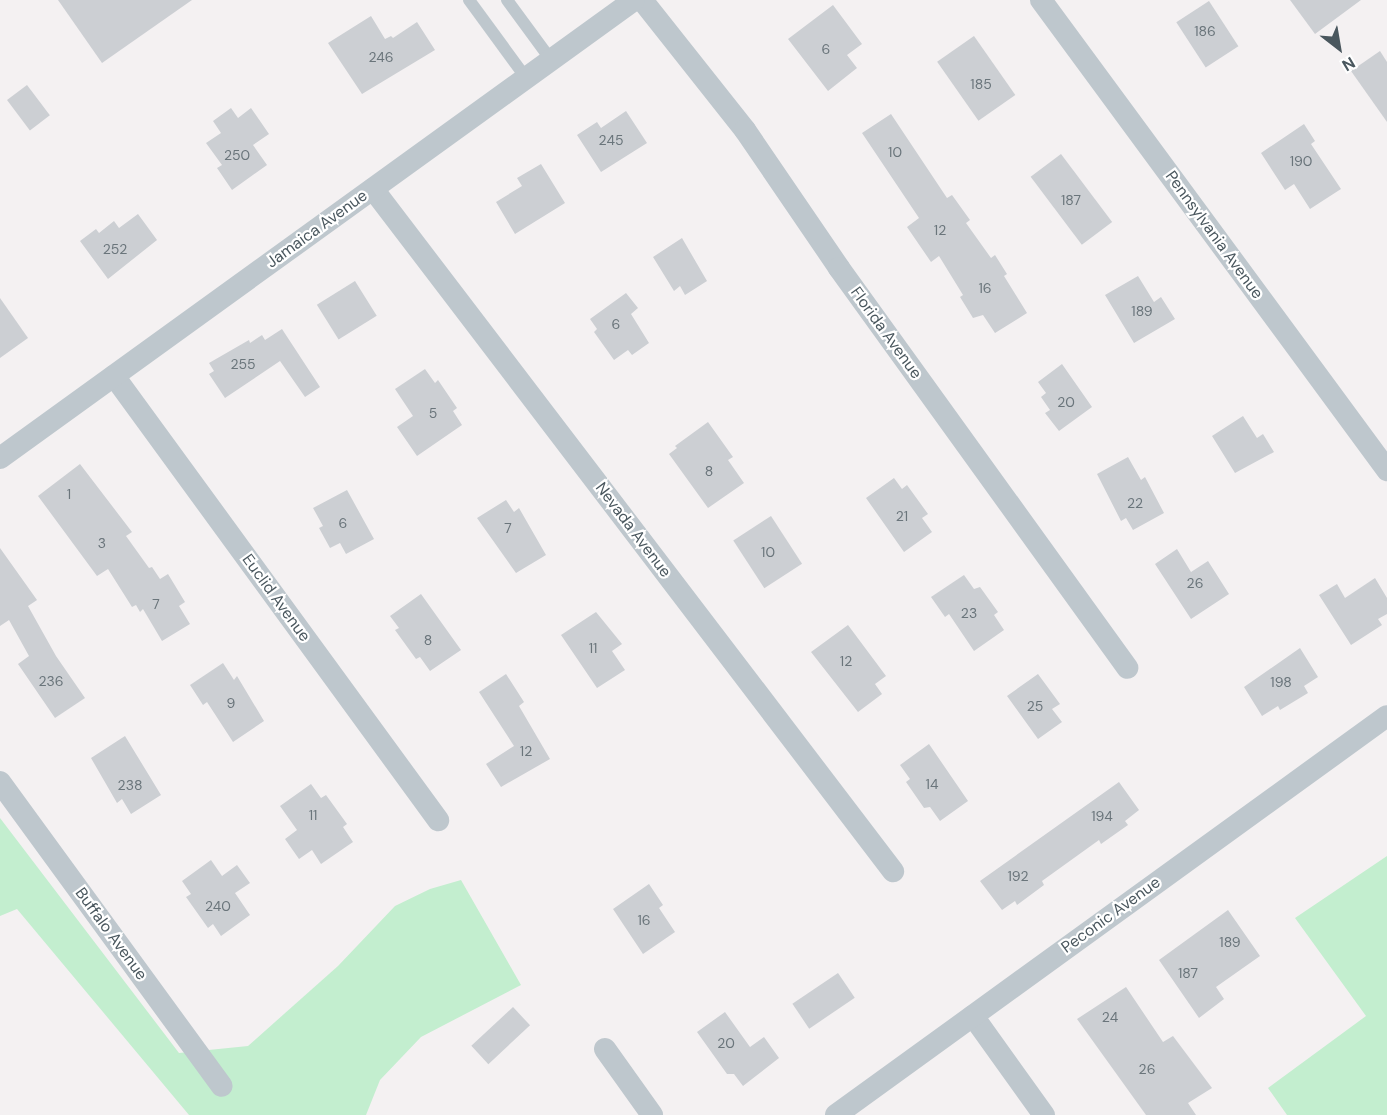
<!DOCTYPE html>
<html>
<head>
<meta charset="utf-8">
<style>
	body { margin:0 }
	#map { position:relative; width:1387px; height:1115px; overflow:hidden; background:#f4f1f2; font-family:"DM Sans",sans-serif }
	div>[style] { position:absolute }
	.green>* { inset:0; background:#c3eecf }
	.building>* { inset:0; background:#cccfd3; transform-origin:0 0 }
	.service>* { height:12px; margin:-6px; padding:0 6px; transform-origin:6px; border-radius:6px; background:#bec7cd }
	.minor>* { height:22px; margin:-11px; padding:0 11px; transform-origin:11px; border-radius:11px; background:#bec7cd }
	span { translate:-50% -50%; white-space:nowrap; text-align:center; line-height:1.15; -webkit-text-stroke:4.5px #fff; paint-order:stroke }
	.number-label { font-size:14px; color:#6a757b }
	.number-label span { -webkit-text-stroke-width:0 }
	.street-label { font-size:16px; color:#4a575e }
	.north { position:absolute; left:1309px; top:18px; width:60px; height:60px; -webkit-text-stroke:4px #fff; paint-order:stroke; rotate:149deg; font-size:16px; font-weight:700; line-height:24px; text-align:center; color:#4a575e }
	.north::after { content:''; display:block; margin:auto; width:21px; height:27px; background:#4a575e; clip-path:polygon(50% 0,100% 100%,50% 72%,0 100%) }
</style>
</head>
<body>
<div id="map">
	<div class="green">
		<i style="clip-path:polygon(0 818px,179px 1053px,248px 1046px,338px 966px,395px 906px,430px 889px,461px 880px,521px 985px,421px 1037px,380px 1080px,366px 1115px,189px 1115px,17px 909px,0 916px)"></i>
		<i style="clip-path:polygon(1387px 856px,1387px 1115px,1287px 1115px,1268px 1088px,1366px 1016px,1295px 918px)"></i>
	</div>
	<div class="building">
		<i style="clip-path:polygon(58px 0,192px 0,102px 63px)"></i>
		<i style="clip-path:polygon(1290px 0,1361px 0,1315px 34px)"></i>
		<i style="left:1209px;top:1px;width:54px;height:39px;rotate:57deg"></i>
		<i style="clip-path:polygon(833px 5px,862px 44px,847px 55px,857px 68px,828px 91px,788px 39px)"></i>
		<i style="clip-path:polygon(371px 16px,385px 39px,391px 36px,393px 38px,417px 22px,435px 50px,362px 94px,328px 43px)"></i>
		<i style="left:974px;top:36px;width:72px;height:45px;rotate:55deg"></i>
		<i style="clip-path:polygon(1380px 51px,1387px 62px,1387px 122px,1351px 71px)"></i>
		<i style="left:27px;top:85px;width:38px;height:25px;rotate:53deg"></i>
		<i style="clip-path:polygon(231px 108px,238px 118px,251px 108px,269px 134px,253px 145px,267px 165px,232px 190px,217px 168px,222px 165px,206px 143px,221px 133px,213px 121px)"></i>
		<i style="clip-path:polygon(626px 111px,647px 143px,601px 172px,577px 135px,597px 122px,601px 128px)"></i>
		<i style="clip-path:polygon(891px 114px,947px 198px,952px 195px,970px 220px,966px 223px,991px 258px,995px 255px,1007px 274px,1004px 276px,1027px 313px,995px 333px,983px 315px,973px 318px,960px 297px,963px 295px,939px 256px,931px 262px,907px 227px,919px 218px,862px 133px)"></i>
		<i style="clip-path:polygon(1304px 124px,1315px 141px,1311px 144px,1341px 189px,1310px 209px,1294px 184px,1285px 190px,1261px 153px)"></i>
		<i style="left:1061px;top:154px;width:85px;height:38px;rotate:53deg"></i>
		<i style="clip-path:polygon(541px 164px,565px 203px,515px 234px,496px 202px,522px 186px,517px 178px)"></i>
		<i style="clip-path:polygon(138px 214px,157px 240px,108px 279px,80px 241px,96px 229px,99px 233px,114px 221px,119px 228px)"></i>
		<i style="clip-path:polygon(682px 238px,707px 281px,685px 295px,680px 286px,674px 291px,653px 257px)"></i>
		<i style="clip-path:polygon(1138px 276px,1154px 302px,1161px 297px,1175px 319px,1134px 343px,1105px 295px)"></i>
		<i style="left:355px;top:281px;width:41px;height:45px;rotate:58deg"></i>
		<i style="clip-path:polygon(626px 293px,638px 308px,631px 314px,649px 343px,632px 355px,628px 350px,614px 360px,594px 332px,597px 329px,590px 319px)"></i>
		<i style="clip-path:polygon(0 298px,28px 338px,0 358px)"></i>
		<i style="clip-path:polygon(282px 329px,320px 387px,305px 397px,280px 361px,225px 398px,209px 374px,214px 371px,209px 363px,249px 340px,250px 343px,262px 335px,265px 340px)"></i>
		<i style="clip-path:polygon(1062px 364px,1092px 407px,1059px 431px,1045px 413px,1050px 410px,1041px 397px,1046px 393px,1038px 382px)"></i>
		<i style="clip-path:polygon(425px 369px,435px 383px,438px 380px,457px 408px,453px 411px,462px 425px,417px 456px,397px 427px,413px 416px,395px 389px)"></i>
		<i style="clip-path:polygon(1243px 416px,1257px 438px,1263px 434px,1274px 452px,1235px 473px,1212px 436px)"></i>
		<i style="clip-path:polygon(708px 422px,733px 457px,728px 460px,744px 483px,708px 508px,669px 454px,677px 448px,675px 446px)"></i>
		<i style="clip-path:polygon(1128px 457px,1141px 480px,1145px 477px,1164px 513px,1133px 530px,1126px 518px,1121px 521px,1097px 474px)"></i>
		<i style="clip-path:polygon(80px 464px,132px 532px,126px 536px,149px 568px,152px 567px,160px 579px,168px 574px,185px 602px,179px 606px,190px 624px,162px 641px,143px 609px,140px 612px,136px 605px,132px 607px,108px 569px,97px 576px,38px 496px)"></i>
		<i style="clip-path:polygon(894px 478px,902px 489px,907px 485px,928px 514px,922px 518px,932px 532px,904px 552px,866px 498px)"></i>
		<i style="clip-path:polygon(347px 490px,374px 539px,346px 554px,340px 543px,330px 548px,319px 528px,323px 526px,313px 508px)"></i>
		<i style="clip-path:polygon(506px 500px,514px 512px,519px 508px,546px 555px,516px 573px,477px 518px)"></i>
		<i style="left:771px;top:516px;width:57px;height:45px;rotate:57deg"></i>
		<i style="clip-path:polygon(0 548px,37px 600px,28px 606px,56px 656px,85px 698px,55px 718px,18px 664px,29px 656px,9px 620px,0 626px)"></i>
		<i style="clip-path:polygon(1177px 549px,1191px 572px,1208px 561px,1229px 594px,1191px 619px,1155px 564px)"></i>
		<i style="clip-path:polygon(964px 575px,974px 589px,980px 587px,998px 612px,994px 615px,1004px 630px,974px 651px,949px 614px,945px 617px,931px 597px)"></i>
		<i style="clip-path:polygon(1375px 578px,1387px 598px,1387px 614px,1378px 619px,1382px 625px,1351px 645px,1319px 595px,1337px 584px,1345px 598px)"></i>
		<i style="clip-path:polygon(421px 594px,461px 650px,430px 671px,420px 657px,416px 659px,395px 630px,399px 628px,390px 616px)"></i>
		<i style="clip-path:polygon(596px 612px,622px 644px,612px 651px,625px 670px,597px 688px,561px 635px)"></i>
		<i style="clip-path:polygon(848px 625px,886px 676px,875px 684px,882px 694px,858px 712px,811px 652px)"></i>
		<i style="clip-path:polygon(1300px 648px,1318px 677px,1304px 686px,1308px 693px,1280px 710px,1278px 706px,1262px 716px,1244px 687px)"></i>
		<i style="clip-path:polygon(223px 663px,234px 680px,237px 676px,264px 721px,233px 742px,207px 702px,203px 705px,190px 685px)"></i>
		<i style="clip-path:polygon(506px 674px,524px 702px,519px 706px,550px 759px,501px 787px,486px 764px,514px 746px,479px 692px)"></i>
		<i style="clip-path:polygon(1038px 674px,1060px 704px,1052px 709px,1062px 722px,1038px 739px,1007px 696px)"></i>
		<i style="clip-path:polygon(125px 736px,161px 795px,131px 814px,122px 799px,117px 803px,91px 758px)"></i>
		<i style="clip-path:polygon(929px 744px,968px 801px,940px 821px,930px 807px,924px 808px,906px 782px,910px 779px,900px 765px)"></i>
		<i style="clip-path:polygon(1119px 782px,1139px 810px,1125px 821px,1128px 825px,1101px 844px,1099px 840px,1042px 881px,1044px 885px,1017px 905px,1015px 901px,1002px 910px,980px 881px)"></i>
		<i style="clip-path:polygon(311px 784px,321px 798px,326px 795px,347px 824px,343px 827px,353px 842px,321px 864px,312px 850px,299px 859px,285px 839px,297px 830px,280px 806px)"></i>
		<i style="clip-path:polygon(211px 860px,222px 876px,237px 865px,250px 883px,235px 893px,250px 915px,221px 936px,213px 924px,208px 928px,186px 897px,191px 894px,182px 881px)"></i>
		<i style="clip-path:polygon(649px 884px,663px 905px,659px 908px,675px 932px,643px 954px,613px 909px)"></i>
		<i style="clip-path:polygon(1228px 910px,1260px 956px,1216px 987px,1224px 999px,1199px 1018px,1159px 960px)"></i>
		<i style="left:838px;top:973px;width:30px;height:55px;rotate:56deg"></i>
		<i style="clip-path:polygon(1126px 987px,1163px 1042px,1173px 1036px,1212px 1088px,1188px 1103px,1196px 1115px,1146px 1115px,1077px 1019px)"></i>
		<i style="left:513px;top:1007px;width:25px;height:57px;rotate:47deg"></i>
		<i style="clip-path:polygon(725px 1012px,750px 1047px,764px 1037px,779px 1058px,743px 1086px,734px 1074px,727px 1074px,697px 1032px)"></i>
	</div>
	<div class="service">
		<i style="left:469px;top:0;width:97px;rotate:53.8deg"></i>
		<i style="left:507px;top:0;width:74px;rotate:53.7deg"></i>
	</div>
	<div class="minor">
		<i style="left:642px;top:0;width:166px;rotate:51.6deg"></i>
		<i style="left:745px;top:130px;width:167px;rotate:55.7deg"></i>
		<i style="left:839px;top:268px;width:493px;rotate:54.2deg"></i>
		<i style="left:1041px;top:0;width:584px;rotate:53.64deg"></i>
		<i style="left:373px;top:189px;width:858px;rotate:52.68deg"></i>
		<i style="left:114px;top:376px;width:550px;rotate:53.88deg"></i>
		<i style="left:0;top:458px;width:782px;rotate:-35.84deg"></i>
		<i style="left:0;top:782px;width:376px;rotate:53.9deg"></i>
		<i style="left:973px;top:1016px;width:122px;rotate:54.4deg"></i>
		<i style="left:605px;top:1049px;width:81px;rotate:54.5deg"></i>
		<i style="left:836px;top:1115px;width:680px;rotate:-35.91deg"></i>
	</div>
	<div class="number-label">
		<span style="left:1205px;top:31px">186</span>
		<span style="left:826px;top:49px">6</span>
		<span style="left:381px;top:57px">246</span>
		<span style="left:981px;top:84px">185</span>
		<span style="left:611px;top:140px">245</span>
		<span style="left:895px;top:152px">10</span>
		<span style="left:237px;top:155px">250</span>
		<span style="left:1301px;top:161px">190</span>
		<span style="left:1071px;top:200px">187</span>
		<span style="left:940px;top:230px">12</span>
		<span style="left:115px;top:249px">252</span>
		<span style="left:985px;top:288px">16</span>
		<span style="left:1142px;top:311px">189</span>
		<span style="left:616px;top:324px">6</span>
		<span style="left:243px;top:364px">255</span>
		<span style="left:1066px;top:402px">20</span>
		<span style="left:433px;top:413px">5</span>
		<span style="left:709px;top:471px">8</span>
		<span style="left:69px;top:494px">1</span>
		<span style="left:1135px;top:503px">22</span>
		<span style="left:902px;top:516px">21</span>
		<span style="left:343px;top:523px">6</span>
		<span style="left:508px;top:528px">7</span>
		<span style="left:102px;top:543px">3</span>
		<span style="left:768px;top:552px">10</span>
		<span style="left:1195px;top:583px">26</span>
		<span style="left:156px;top:604px">7</span>
		<span style="left:969px;top:613px">23</span>
		<span style="left:428px;top:640px">8</span>
		<span style="left:593px;top:648px">11</span>
		<span style="left:846px;top:661px">12</span>
		<span style="left:51px;top:681px">236</span>
		<span style="left:1281px;top:682px">198</span>
		<span style="left:231px;top:703px">9</span>
		<span style="left:1035px;top:706px">25</span>
		<span style="left:526px;top:751px">12</span>
		<span style="left:932px;top:784px">14</span>
		<span style="left:130px;top:785px">238</span>
		<span style="left:313px;top:815px">11</span>
		<span style="left:1102px;top:816px">194</span>
		<span style="left:1018px;top:876px">192</span>
		<span style="left:218px;top:906px">240</span>
		<span style="left:644px;top:920px">16</span>
		<span style="left:1230px;top:942px">189</span>
		<span style="left:1188px;top:973px">187</span>
		<span style="left:1110px;top:1017px">24</span>
		<span style="left:726px;top:1043px">20</span>
		<span style="left:1147px;top:1069px">26</span>
	</div>
	<div class="street-label">
		<span style="left:317px;top:229px;rotate:-36deg">Jamaica Avenue</span>
		<span style="left:1214px;top:235px;rotate:54deg">Pennsylvania Avenue</span>
		<span style="left:886px;top:333px;rotate:54deg">Florida Avenue</span>
		<span style="left:633px;top:530px;rotate:53deg">Nevada Avenue</span>
		<span style="left:276px;top:598px;rotate:54deg">Euclid Avenue</span>
		<span style="left:1111px;top:915px;rotate:-36deg">Peconic Avenue</span>
		<span style="left:111px;top:934px;rotate:54deg">Buffalo Avenue</span>
	</div>
	<div class="north">N</div>
</div>
</body>
</html>
